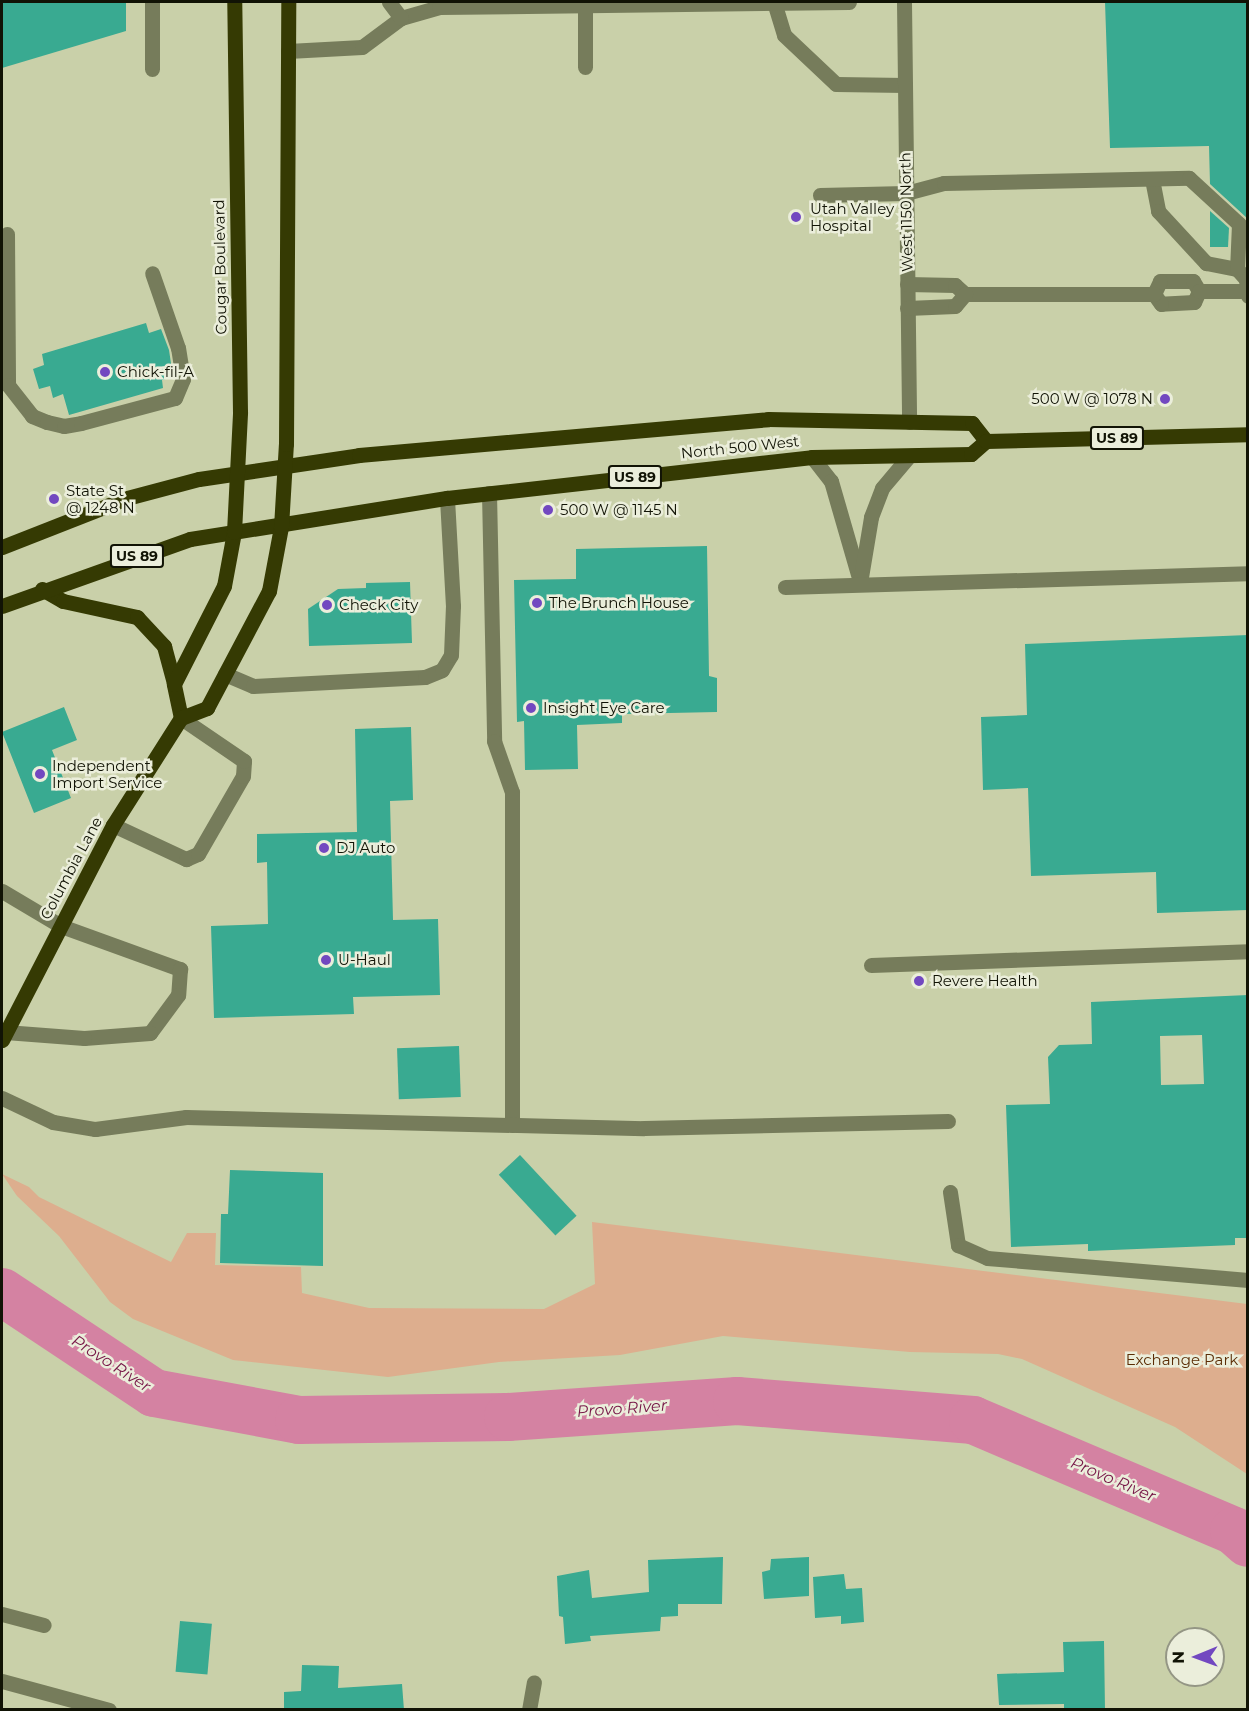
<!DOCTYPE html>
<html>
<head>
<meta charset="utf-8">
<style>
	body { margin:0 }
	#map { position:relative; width:1249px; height:1711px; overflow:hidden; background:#c9d0a9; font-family:Montserrat,sans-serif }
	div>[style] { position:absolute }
	.green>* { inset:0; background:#ddae8e }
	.river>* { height:48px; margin:-24px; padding:0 24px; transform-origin:24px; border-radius:24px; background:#d482a2 }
	.building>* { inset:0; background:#39aa91; transform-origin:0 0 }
	.minor>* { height:15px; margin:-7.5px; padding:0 7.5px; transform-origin:7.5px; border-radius:7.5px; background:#767c5b }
	.major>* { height:15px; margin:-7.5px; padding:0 7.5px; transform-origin:7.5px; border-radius:7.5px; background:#353a03 }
	.dots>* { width:16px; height:16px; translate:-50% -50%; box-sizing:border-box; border:3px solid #ebeedb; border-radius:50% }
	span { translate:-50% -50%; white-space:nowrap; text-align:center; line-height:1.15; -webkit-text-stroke:5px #ebeedb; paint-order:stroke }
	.shield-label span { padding:2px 4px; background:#ebeedb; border:2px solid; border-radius:4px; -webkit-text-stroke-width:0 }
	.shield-label { font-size:14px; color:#111305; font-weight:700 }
	.poi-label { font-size:15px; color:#111305 }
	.left { translate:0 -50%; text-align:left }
	.right { translate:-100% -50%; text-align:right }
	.street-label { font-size:15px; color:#111305 }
	.park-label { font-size:15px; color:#5b2d05 }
	.water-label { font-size:16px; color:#761546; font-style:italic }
	.frame { position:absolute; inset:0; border:3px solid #111305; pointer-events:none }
	.north { position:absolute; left:1165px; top:1627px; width:60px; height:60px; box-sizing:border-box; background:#ebeedb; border:2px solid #949685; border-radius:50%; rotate:269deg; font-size:16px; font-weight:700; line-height:24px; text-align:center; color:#111305 }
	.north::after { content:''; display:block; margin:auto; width:21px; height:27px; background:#7248c0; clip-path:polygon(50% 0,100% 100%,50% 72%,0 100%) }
</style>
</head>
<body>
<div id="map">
	<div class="green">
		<i style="clip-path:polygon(2px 1174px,29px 1187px,39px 1197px,171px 1262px,187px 1233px,216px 1233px,215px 1265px,301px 1267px,302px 1293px,369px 1308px,544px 1309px,595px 1284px,592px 1222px,1247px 1304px,1247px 1474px,1175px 1427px,1022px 1359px,998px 1354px,910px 1352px,723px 1336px,620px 1355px,499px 1362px,388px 1377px,233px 1360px,133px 1319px,110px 1302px,59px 1236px,17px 1196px)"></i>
	</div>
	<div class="river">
		<i style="left:2px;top:1292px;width:182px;rotate:33.6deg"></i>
		<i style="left:154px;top:1393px;width:147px;rotate:10.5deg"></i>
		<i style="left:299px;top:1420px;width:209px;rotate:-0.8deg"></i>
		<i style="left:508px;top:1417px;width:230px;rotate:-4deg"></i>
		<i style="left:737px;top:1401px;width:237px;rotate:4.6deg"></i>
		<i style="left:973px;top:1420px;width:284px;rotate:23deg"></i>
		<i style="left:1234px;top:1531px;width:18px;rotate:41deg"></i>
	</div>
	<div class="building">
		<i style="clip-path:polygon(2px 2px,126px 2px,126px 31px,2px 68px)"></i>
		<i style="clip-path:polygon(1105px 2px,1248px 2px,1248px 219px,1210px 184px,1209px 146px,1110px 148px)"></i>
		<i style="clip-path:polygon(1210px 211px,1229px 228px,1228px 247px,1210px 247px)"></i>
		<i style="clip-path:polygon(146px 323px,149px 333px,161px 329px,169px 350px,173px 377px,162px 380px,163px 388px,69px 415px,63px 394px,53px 398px,50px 386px,39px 389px,33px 369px,44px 365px,42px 354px)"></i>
		<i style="clip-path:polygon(707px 546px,709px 676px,717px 678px,717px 712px,622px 714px,622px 723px,577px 725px,578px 769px,525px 770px,524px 721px,517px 722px,514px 580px,576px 579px,576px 549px)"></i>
		<i style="clip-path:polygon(410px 582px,412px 643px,309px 646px,308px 609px,338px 589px,366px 588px,366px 583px)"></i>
		<i style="clip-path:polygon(1248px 635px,1248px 910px,1157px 913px,1156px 872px,1031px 876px,1028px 788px,983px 790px,981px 717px,1027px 715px,1025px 644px)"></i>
		<i style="clip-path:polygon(64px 707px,77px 740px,52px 750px,71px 798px,34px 813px,2px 732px)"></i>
		<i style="clip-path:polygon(411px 727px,413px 800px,390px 801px,393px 920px,438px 919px,440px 995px,353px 997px,354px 1014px,214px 1018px,211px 926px,268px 924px,267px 862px,257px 863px,257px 834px,357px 832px,355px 729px)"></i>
		<i style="clip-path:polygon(evenodd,1248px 995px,1248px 1238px,1235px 1238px,1235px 1245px,1088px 1251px,1088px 1244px,1011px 1247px,1006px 1105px,1050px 1104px,1048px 1057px,1059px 1045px,1092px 1044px,1091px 1002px,1248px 995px,1202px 1035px,1204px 1084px,1161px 1085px,1160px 1036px,1202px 1035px)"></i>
		<i style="left:459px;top:1046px;width:51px;height:62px;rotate:88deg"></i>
		<i style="left:520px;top:1155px;width:83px;height:29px;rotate:47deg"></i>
		<i style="clip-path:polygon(230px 1170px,323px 1173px,323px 1266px,220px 1263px,221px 1214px,228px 1214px)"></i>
		<i style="clip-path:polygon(723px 1557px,722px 1604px,678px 1604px,678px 1616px,661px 1617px,660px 1631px,590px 1636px,591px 1641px,565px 1644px,563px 1617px,559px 1616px,557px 1576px,589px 1570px,592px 1598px,649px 1592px,648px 1560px)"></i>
		<i style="clip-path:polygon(809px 1557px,809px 1596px,764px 1599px,762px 1572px,770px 1570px,771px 1559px)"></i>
		<i style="clip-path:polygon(844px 1574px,846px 1589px,862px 1588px,864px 1622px,841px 1624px,841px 1616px,815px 1618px,813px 1577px)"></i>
		<i style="left:180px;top:1621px;width:32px;height:51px;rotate:5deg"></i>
		<i style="clip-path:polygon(1104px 1641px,1105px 1710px,1064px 1710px,1064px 1704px,999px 1705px,997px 1674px,1064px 1672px,1063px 1642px)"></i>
		<i style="clip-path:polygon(302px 1665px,339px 1666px,338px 1688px,402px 1684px,404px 1710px,284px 1708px,284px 1692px,301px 1691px)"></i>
	</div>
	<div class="minor">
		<i style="left:152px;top:2px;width:67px;rotate:90deg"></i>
		<i style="left:774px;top:2px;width:34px;rotate:73deg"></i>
		<i style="left:784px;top:35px;width:71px;rotate:43.3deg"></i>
		<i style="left:836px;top:84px;width:69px;rotate:0.8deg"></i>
		<i style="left:904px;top:2px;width:420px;rotate:89.3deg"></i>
		<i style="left:401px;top:18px;width:40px;rotate:-16deg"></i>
		<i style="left:439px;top:7px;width:410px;rotate:-0.7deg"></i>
		<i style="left:288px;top:51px;width:74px;rotate:-3.1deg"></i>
		<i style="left:362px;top:47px;width:49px;rotate:-36.6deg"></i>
		<i style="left:401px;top:18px;width:20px;rotate:-127deg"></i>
		<i style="left:585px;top:67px;width:65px;rotate:-90deg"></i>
		<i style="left:1152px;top:179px;width:33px;rotate:79deg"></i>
		<i style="left:1158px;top:211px;width:71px;rotate:47.3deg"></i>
		<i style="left:1206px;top:263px;width:32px;rotate:11deg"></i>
		<i style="left:1237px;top:269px;width:13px;rotate:48deg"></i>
		<i style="left:1246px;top:279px;width:17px;rotate:83deg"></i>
		<i style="left:820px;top:195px;width:86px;rotate:-1.3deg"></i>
		<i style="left:906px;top:193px;width:39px;rotate:-15deg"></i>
		<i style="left:944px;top:183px;width:245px;rotate:-1.2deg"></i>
		<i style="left:1189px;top:178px;width:68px;rotate:42.6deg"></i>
		<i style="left:1239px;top:224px;width:45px;rotate:92.5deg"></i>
		<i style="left:7px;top:234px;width:151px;rotate:89.6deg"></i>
		<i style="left:8px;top:385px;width:39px;rotate:52deg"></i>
		<i style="left:32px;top:416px;width:16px;rotate:22deg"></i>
		<i style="left:47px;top:422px;width:17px;rotate:13deg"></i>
		<i style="left:64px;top:426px;width:17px;rotate:-10deg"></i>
		<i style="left:81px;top:423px;width:97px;rotate:-14.9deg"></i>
		<i style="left:175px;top:398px;width:21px;rotate:-67deg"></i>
		<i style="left:183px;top:379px;width:31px;rotate:-99deg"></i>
		<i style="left:178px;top:348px;width:79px;rotate:-109.1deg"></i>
		<i style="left:1160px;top:281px;width:33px"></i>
		<i style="left:1193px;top:281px;width:12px;rotate:59deg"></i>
		<i style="left:1199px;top:291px;width:12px;rotate:114deg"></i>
		<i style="left:1194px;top:302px;width:33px;rotate:177deg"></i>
		<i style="left:1161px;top:304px;width:12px;rotate:-125deg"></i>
		<i style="left:1154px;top:294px;width:14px;rotate:-65deg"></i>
		<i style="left:907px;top:284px;width:48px;rotate:1.2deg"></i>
		<i style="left:955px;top:285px;width:13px;rotate:42deg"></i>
		<i style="left:965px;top:294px;width:189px"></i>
		<i style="left:1199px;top:291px;width:48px"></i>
		<i style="left:907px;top:308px;width:48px;rotate:-2.4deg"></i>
		<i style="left:955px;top:306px;width:16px;rotate:-50deg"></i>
		<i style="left:812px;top:457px;width:31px;rotate:52deg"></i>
		<i style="left:831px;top:481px;width:101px;rotate:73.9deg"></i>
		<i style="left:489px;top:493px;width:248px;rotate:88.8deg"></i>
		<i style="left:494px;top:741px;width:54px;rotate:70.6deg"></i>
		<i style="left:512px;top:792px;width:333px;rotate:90deg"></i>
		<i style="left:860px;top:583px;width:67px;rotate:-80.5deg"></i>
		<i style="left:871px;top:517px;width:31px;rotate:-69deg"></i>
		<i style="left:882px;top:488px;width:42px;rotate:-49.8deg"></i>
		<i style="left:785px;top:587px;width:463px;rotate:-1.7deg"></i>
		<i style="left:225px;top:674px;width:30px;rotate:23deg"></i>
		<i style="left:253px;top:686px;width:172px;rotate:-3deg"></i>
		<i style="left:425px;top:677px;width:18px;rotate:-22deg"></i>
		<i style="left:442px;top:670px;width:17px;rotate:-59deg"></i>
		<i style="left:451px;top:655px;width:49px;rotate:-87.7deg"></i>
		<i style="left:453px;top:606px;width:108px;rotate:-93.2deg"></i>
		<i style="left:113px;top:825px;width:81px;rotate:25deg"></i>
		<i style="left:186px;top:859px;width:13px;rotate:-23deg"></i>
		<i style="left:198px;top:854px;width:90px;rotate:-60deg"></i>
		<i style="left:243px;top:776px;width:15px;rotate:-86deg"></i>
		<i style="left:244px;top:761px;width:76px;rotate:-145.7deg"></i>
		<i style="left:2px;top:891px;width:69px;rotate:30.7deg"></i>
		<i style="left:61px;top:926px;width:127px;rotate:19.9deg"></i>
		<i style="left:180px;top:969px;width:26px;rotate:94deg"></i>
		<i style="left:178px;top:995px;width:47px;rotate:126.4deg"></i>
		<i style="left:150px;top:1033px;width:66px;rotate:175.7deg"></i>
		<i style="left:84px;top:1038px;width:79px;rotate:-175.7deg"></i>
		<i style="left:871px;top:965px;width:377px;rotate:-2.1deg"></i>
		<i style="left:2px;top:1098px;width:56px;rotate:25.2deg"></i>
		<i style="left:53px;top:1122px;width:43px;rotate:9.5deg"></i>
		<i style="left:95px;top:1129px;width:92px;rotate:-7.5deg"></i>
		<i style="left:186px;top:1117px;width:458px;rotate:1.4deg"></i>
		<i style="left:644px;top:1128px;width:304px;rotate:-1.3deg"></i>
		<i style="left:950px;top:1192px;width:54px;rotate:81.4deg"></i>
		<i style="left:958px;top:1245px;width:32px;rotate:24deg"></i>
		<i style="left:987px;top:1258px;width:262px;rotate:4.8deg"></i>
		<i style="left:2px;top:1614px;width:43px;rotate:14.7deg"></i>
		<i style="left:2px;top:1681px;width:111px;rotate:15.2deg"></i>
		<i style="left:529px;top:1710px;width:28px;rotate:-80deg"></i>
	</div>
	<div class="major">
		<i style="left:2px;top:547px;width:134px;rotate:-21.4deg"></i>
		<i style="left:127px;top:498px;width:74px;rotate:-14.8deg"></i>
		<i style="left:199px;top:479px;width:162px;rotate:-8.5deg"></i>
		<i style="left:359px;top:455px;width:411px;rotate:-5deg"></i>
		<i style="left:768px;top:419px;width:204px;rotate:1.1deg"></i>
		<i style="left:972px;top:423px;width:23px;rotate:52deg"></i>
		<i style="left:42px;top:589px;width:24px;rotate:30deg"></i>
		<i style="left:63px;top:601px;width:76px;rotate:12.2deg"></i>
		<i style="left:137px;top:617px;width:40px;rotate:47deg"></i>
		<i style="left:164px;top:646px;width:39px;rotate:75deg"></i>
		<i style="left:2px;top:606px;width:200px;rotate:-19.6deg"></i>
		<i style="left:190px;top:539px;width:260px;rotate:-9.1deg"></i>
		<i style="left:447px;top:498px;width:367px;rotate:-6.4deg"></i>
		<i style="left:812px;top:457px;width:159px;rotate:-1.1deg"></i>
		<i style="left:971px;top:454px;width:20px;rotate:-41deg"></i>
		<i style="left:986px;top:441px;width:262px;rotate:-1.5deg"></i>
		<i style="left:181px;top:718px;width:35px;rotate:-102deg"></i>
		<i style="left:174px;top:684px;width:110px;rotate:-63deg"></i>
		<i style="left:224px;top:586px;width:55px;rotate:-79.5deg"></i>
		<i style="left:234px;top:532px;width:120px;rotate:-87.1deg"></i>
		<i style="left:240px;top:412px;width:410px;rotate:-90.8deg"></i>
		<i style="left:2px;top:1040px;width:242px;rotate:-62.7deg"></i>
		<i style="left:113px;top:825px;width:127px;rotate:-57.6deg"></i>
		<i style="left:181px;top:718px;width:28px;rotate:-21deg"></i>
		<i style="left:207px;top:708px;width:132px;rotate:-62.1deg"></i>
		<i style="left:269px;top:591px;width:65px;rotate:-79.4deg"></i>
		<i style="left:281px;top:527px;width:83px;rotate:-86.6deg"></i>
		<i style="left:286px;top:444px;width:442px;rotate:-89.7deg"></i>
	</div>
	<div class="dots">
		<i style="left:796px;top:217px;background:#7248c0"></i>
		<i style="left:105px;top:372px;background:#7248c0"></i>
		<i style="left:1165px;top:399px;background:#7248c0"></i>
		<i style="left:54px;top:499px;background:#7248c0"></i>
		<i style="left:548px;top:510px;background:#7248c0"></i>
		<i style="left:537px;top:603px;background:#7248c0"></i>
		<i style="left:327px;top:605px;background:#7248c0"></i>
		<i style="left:531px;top:708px;background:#7248c0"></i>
		<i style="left:40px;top:774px;background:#7248c0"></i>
		<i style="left:324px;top:848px;background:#7248c0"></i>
		<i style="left:326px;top:960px;background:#7248c0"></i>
		<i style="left:919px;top:981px;background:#7248c0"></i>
	</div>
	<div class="shield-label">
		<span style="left:1117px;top:438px">US 89</span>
		<span style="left:635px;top:477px">US 89</span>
		<span style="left:137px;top:556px">US 89</span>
	</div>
	<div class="poi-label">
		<span class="left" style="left:810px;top:217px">Utah Valley<br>Hospital</span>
		<span class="left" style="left:117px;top:372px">Chick-fil-A</span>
		<span class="right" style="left:1153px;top:399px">500 W @ 1078 N</span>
		<span class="left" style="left:66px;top:499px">State St<br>@ 1248 N</span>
		<span class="left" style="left:560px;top:510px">500 W @ 1145 N</span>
		<span class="left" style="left:549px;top:603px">The Brunch House</span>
		<span class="left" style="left:339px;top:605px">Check City</span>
		<span class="left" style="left:543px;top:708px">Insight Eye Care</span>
		<span class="left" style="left:52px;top:774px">Independent<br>Import Service</span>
		<span class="left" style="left:336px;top:848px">DJ Auto</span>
		<span class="left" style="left:338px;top:960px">U-Haul</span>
		<span class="left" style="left:932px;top:981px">Revere Health</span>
	</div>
	<div class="street-label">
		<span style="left:906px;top:212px;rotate:-91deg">West 1150 North</span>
		<span style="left:220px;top:267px;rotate:-91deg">Cougar Boulevard</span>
		<span style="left:740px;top:447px;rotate:-6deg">North 500 West</span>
		<span style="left:71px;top:868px;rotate:-62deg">Columbia Lane</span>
	</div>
	<div class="park-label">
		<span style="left:1182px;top:1360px">Exchange Park</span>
	</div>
	<div class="water-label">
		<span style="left:111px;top:1364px;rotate:33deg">Provo River</span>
		<span style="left:622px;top:1409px;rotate:-4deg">Provo River</span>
		<span style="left:1113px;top:1480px;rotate:23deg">Provo River</span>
	</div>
	<div class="frame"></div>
	<div class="north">N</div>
</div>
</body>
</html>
